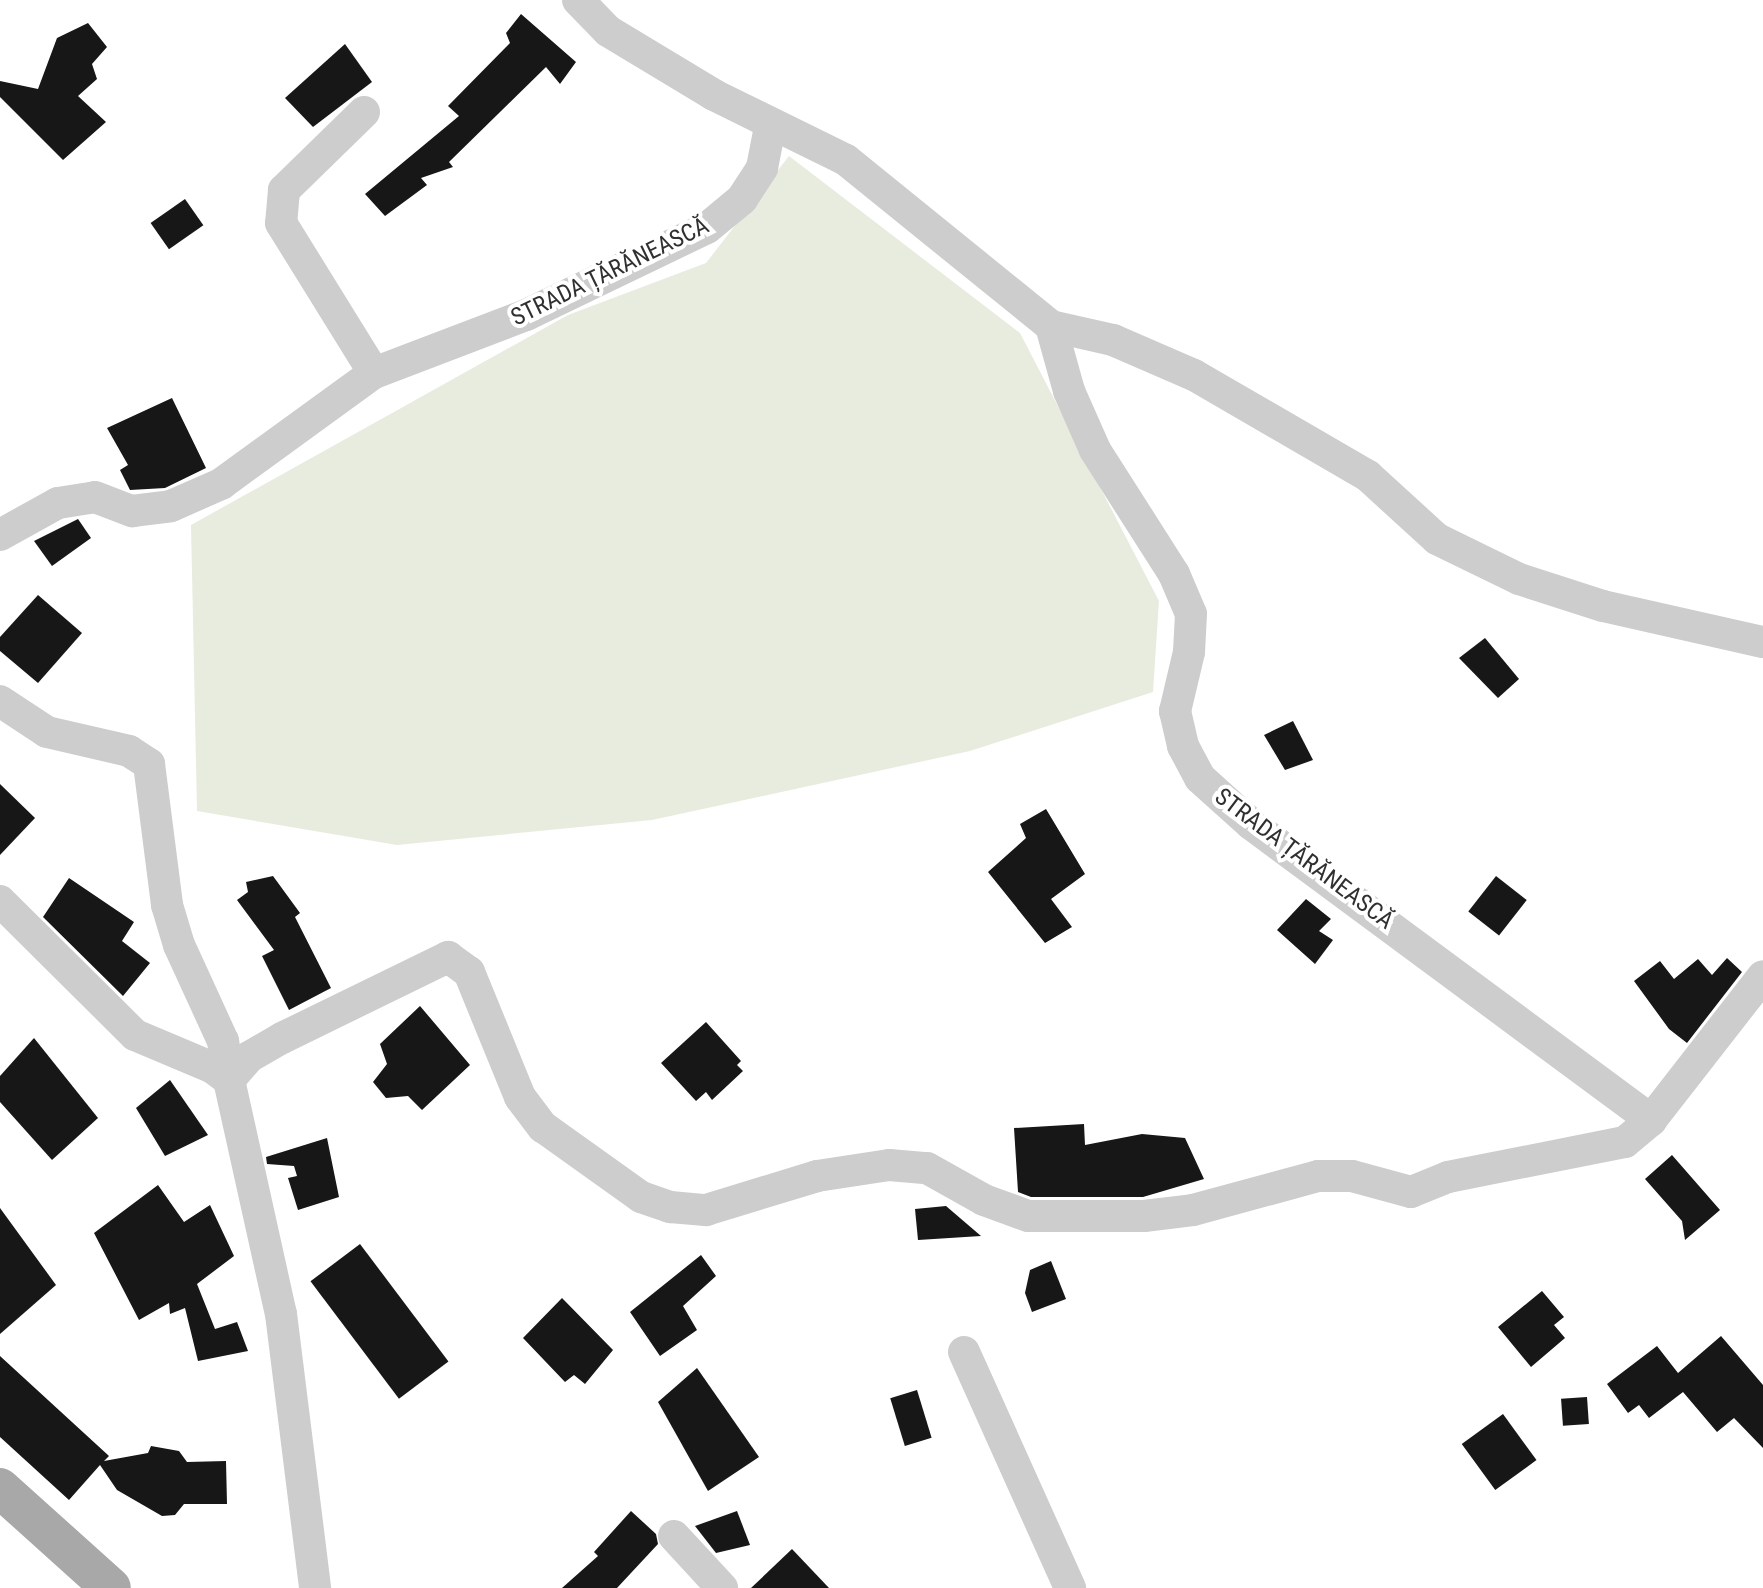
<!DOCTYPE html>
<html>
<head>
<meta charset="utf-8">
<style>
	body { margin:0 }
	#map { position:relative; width:1763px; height:1588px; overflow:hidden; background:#fff; font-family:"Roboto Condensed",sans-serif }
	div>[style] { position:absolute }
	.green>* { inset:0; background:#e7ecdf }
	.building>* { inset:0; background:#171717; transform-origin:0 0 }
	.minor>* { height:32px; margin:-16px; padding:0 16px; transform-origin:16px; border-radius:16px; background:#cdcdcd }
	.major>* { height:40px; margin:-20px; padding:0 20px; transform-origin:20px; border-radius:20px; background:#a8a8a8 }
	span { translate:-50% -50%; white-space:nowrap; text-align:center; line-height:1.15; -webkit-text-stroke:8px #fff; paint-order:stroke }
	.street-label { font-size:24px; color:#303030 }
</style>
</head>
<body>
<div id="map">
	<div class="green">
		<i style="clip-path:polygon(789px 156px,1020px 333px,1159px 601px,1153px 692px,970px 751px,652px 820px,397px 845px,197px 811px,191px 525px,568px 315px,706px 263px)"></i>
	</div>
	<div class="building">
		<i style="clip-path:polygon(521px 14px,576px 62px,560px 84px,546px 67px,449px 162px,453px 167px,421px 178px,427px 185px,385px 216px,365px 194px,459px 116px,448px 106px,510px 43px,506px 33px)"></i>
		<i style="clip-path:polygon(88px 23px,107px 47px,92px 64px,97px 79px,78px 96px,106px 122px,63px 160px,0 97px,0 81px,38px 89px,57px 38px)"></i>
		<i style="clip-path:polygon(345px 44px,372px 82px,313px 127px,285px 98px)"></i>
		<i style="left:185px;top:199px;width:32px;height:42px;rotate:55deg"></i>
		<i style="clip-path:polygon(172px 398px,206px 468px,165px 488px,130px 490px,120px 470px,128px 465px,107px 428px)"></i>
		<i style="clip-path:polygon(78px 519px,91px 538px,52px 566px,34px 541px)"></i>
		<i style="clip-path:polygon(38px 595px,82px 633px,38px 683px,0 651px,0 637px)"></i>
		<i style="clip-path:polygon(1485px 638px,1519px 679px,1498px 698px,1459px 658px)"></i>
		<i style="clip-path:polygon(1293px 721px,1313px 760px,1285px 770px,1264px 735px)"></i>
		<i style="clip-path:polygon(0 784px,35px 818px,0 855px)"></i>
		<i style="clip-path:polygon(1046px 809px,1085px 874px,1051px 899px,1072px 927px,1045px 943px,988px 872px,1026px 838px,1020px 824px)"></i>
		<i style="clip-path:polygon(273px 876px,300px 913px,295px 917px,331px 988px,289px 1010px,262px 956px,274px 950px,237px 900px,248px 892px,246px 882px)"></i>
		<i style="left:1496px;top:876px;width:39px;height:45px;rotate:38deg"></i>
		<i style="clip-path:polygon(69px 878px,134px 922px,122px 941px,150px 963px,123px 996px,43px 917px)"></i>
		<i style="clip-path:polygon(1306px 899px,1331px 919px,1319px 931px,1333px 940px,1315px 964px,1277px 930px)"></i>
		<i style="clip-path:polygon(1727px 958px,1742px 972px,1687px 1043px,1669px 1029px,1634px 981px,1660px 961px,1674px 979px,1698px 959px,1712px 975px)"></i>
		<i style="clip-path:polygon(420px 1006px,470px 1065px,422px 1110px,408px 1096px,386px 1098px,373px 1082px,387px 1064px,380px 1044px)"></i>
		<i style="clip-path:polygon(706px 1022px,741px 1061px,737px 1065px,743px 1071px,712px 1100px,706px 1092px,696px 1101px,661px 1063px)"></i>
		<i style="clip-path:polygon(34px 1038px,98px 1118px,52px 1160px,0 1102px,0 1076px)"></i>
		<i style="clip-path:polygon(170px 1080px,208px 1135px,165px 1156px,136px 1108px)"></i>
		<i style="clip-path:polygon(1084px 1124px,1085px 1145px,1142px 1134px,1185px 1138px,1204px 1179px,1143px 1197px,1031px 1197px,1018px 1192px,1014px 1128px)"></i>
		<i style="clip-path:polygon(327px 1138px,339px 1197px,298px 1210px,288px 1178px,297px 1176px,294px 1166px,267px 1164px,266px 1157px)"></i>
		<i style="clip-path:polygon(1672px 1155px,1720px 1210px,1685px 1240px,1682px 1221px,1645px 1179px)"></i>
		<i style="clip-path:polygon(158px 1185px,184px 1222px,210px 1205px,234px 1256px,197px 1284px,215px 1329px,237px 1322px,248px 1351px,198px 1361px,185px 1308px,170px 1314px,169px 1303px,139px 1320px,94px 1233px)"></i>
		<i style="clip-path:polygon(946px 1206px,981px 1236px,918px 1240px,915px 1209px)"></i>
		<i style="clip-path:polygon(0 1208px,56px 1285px,0 1334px)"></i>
		<i style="left:360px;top:1244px;width:147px;height:62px;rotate:53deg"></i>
		<i style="clip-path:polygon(701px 1255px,716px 1276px,683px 1306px,697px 1330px,660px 1356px,630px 1312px)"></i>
		<i style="clip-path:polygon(1051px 1261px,1066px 1299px,1032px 1312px,1025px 1293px,1030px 1270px)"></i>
		<i style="clip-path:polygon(1542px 1291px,1564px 1317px,1554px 1325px,1565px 1338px,1531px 1367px,1498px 1327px)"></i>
		<i style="clip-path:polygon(562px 1298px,613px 1350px,585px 1384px,574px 1375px,565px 1382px,523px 1338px)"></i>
		<i style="clip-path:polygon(1721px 1336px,1763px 1385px,1763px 1448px,1734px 1418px,1717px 1432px,1683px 1392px,1649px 1418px,1639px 1405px,1628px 1413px,1607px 1384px,1657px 1346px,1678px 1373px)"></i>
		<i style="clip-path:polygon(0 1356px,109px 1456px,104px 1461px,148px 1453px,151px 1446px,179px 1451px,187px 1462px,226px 1461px,227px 1504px,184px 1504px,175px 1515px,162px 1516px,117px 1490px,100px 1465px,69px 1500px,0 1437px)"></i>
		<i style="clip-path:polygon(697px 1368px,759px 1457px,708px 1491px,658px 1402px)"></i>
		<i style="left:917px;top:1390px;width:50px;height:28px;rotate:73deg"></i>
		<i style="left:1587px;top:1397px;width:27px;height:26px;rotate:86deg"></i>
		<i style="left:1503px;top:1414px;width:57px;height:51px;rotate:54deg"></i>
		<i style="clip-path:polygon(631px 1511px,656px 1534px,658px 1544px,617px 1588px,562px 1588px,598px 1556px,594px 1552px)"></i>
		<i style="clip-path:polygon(737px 1511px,750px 1545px,716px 1553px,695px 1526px)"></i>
		<i style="clip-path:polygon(792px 1549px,829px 1588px,751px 1588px)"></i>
	</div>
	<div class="minor">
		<i style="left:578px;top:0;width:43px;rotate:45.9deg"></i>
		<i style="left:608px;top:31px;width:124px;rotate:31.1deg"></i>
		<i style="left:714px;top:95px;width:147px;rotate:26.2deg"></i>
		<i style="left:846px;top:160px;width:264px;rotate:39deg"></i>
		<i style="left:1051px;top:326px;width:67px;rotate:74.5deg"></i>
		<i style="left:1069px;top:391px;width:64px;rotate:66.2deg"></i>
		<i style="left:1095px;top:450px;width:147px;rotate:57.5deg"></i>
		<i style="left:1174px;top:574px;width:43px;rotate:67deg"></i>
		<i style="left:1191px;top:614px;width:38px;rotate:93deg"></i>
		<i style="left:1189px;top:652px;width:61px;rotate:103.3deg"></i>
		<i style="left:1175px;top:711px;width:36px;rotate:77deg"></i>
		<i style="left:1183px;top:746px;width:36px;rotate:62deg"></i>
		<i style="left:1200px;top:778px;width:69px;rotate:42deg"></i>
		<i style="left:1251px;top:824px;width:498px;rotate:36.5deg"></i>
		<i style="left:364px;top:112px;width:112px;rotate:135.7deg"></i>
		<i style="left:284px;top:190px;width:33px;rotate:95deg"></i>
		<i style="left:281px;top:223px;width:176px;rotate:58.2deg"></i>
		<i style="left:1051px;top:326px;width:64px;rotate:12.7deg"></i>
		<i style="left:1113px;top:340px;width:88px;rotate:23.4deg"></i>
		<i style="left:1194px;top:375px;width:201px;rotate:30.1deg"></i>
		<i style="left:1368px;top:476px;width:93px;rotate:42.4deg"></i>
		<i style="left:1437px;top:539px;width:91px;rotate:26deg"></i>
		<i style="left:1519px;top:579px;width:88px;rotate:17.8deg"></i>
		<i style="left:1603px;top:606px;width:164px;rotate:12.7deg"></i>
		<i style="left:0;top:535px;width:66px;rotate:-28.9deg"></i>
		<i style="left:58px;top:503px;width:37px;rotate:-9deg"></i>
		<i style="left:95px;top:497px;width:40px;rotate:21deg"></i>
		<i style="left:132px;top:511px;width:39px;rotate:-7deg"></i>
		<i style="left:171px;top:506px;width:55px;rotate:-23.7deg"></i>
		<i style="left:221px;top:484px;width:189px;rotate:-36deg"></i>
		<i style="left:374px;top:373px;width:163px;rotate:-20.9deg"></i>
		<i style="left:526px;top:315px;width:201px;rotate:-25.7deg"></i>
		<i style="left:707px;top:228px;width:45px;rotate:-39.6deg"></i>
		<i style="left:742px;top:199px;width:37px;rotate:-57deg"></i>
		<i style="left:762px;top:168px;width:42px;rotate:-79deg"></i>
		<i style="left:0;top:701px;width:56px;rotate:33.4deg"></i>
		<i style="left:47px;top:732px;width:84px;rotate:13deg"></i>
		<i style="left:129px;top:751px;width:24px;rotate:33deg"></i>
		<i style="left:149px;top:764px;width:142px;rotate:82.7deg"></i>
		<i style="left:167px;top:905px;width:42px;rotate:73.3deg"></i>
		<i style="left:179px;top:945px;width:106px;rotate:65.4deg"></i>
		<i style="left:223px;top:1041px;width:39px;rotate:81deg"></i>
		<i style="left:0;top:901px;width:190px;rotate:44.8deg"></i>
		<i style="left:135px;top:1035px;width:85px;rotate:22.9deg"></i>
		<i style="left:213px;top:1068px;width:20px;rotate:37deg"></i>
		<i style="left:229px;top:1080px;width:240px;rotate:77.5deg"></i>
		<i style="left:281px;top:1314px;width:276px;rotate:82.9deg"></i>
		<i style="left:229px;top:1080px;width:30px;rotate:-49deg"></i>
		<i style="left:249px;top:1057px;width:38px;rotate:-30deg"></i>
		<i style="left:282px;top:1038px;width:185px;rotate:-26deg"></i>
		<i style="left:448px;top:957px;width:26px;rotate:36deg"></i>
		<i style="left:469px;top:972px;width:135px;rotate:67.8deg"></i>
		<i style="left:520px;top:1097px;width:38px;rotate:53deg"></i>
		<i style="left:543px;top:1127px;width:120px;rotate:35.5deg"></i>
		<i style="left:641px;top:1197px;width:31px;rotate:19deg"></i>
		<i style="left:670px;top:1207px;width:36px;rotate:5deg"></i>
		<i style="left:706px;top:1210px;width:116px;rotate:-17deg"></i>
		<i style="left:817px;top:1176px;width:73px;rotate:-8.7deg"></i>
		<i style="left:889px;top:1165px;width:38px;rotate:5deg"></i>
		<i style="left:927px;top:1168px;width:65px;rotate:29.3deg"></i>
		<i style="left:984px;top:1200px;width:47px;rotate:20deg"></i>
		<i style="left:1028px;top:1216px;width:116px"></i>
		<i style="left:1144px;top:1216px;width:49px;rotate:-7deg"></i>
		<i style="left:1193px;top:1210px;width:130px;rotate:-15.2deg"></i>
		<i style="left:1318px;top:1176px;width:34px"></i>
		<i style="left:1352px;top:1176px;width:61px;rotate:15.2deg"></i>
		<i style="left:1411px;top:1192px;width:40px;rotate:-22deg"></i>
		<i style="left:1448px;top:1177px;width:180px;rotate:-11.2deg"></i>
		<i style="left:1625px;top:1142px;width:34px;rotate:-40deg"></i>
		<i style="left:1651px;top:1120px;width:182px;rotate:-52.1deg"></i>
		<i style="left:964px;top:1352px;width:259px;rotate:65.8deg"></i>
		<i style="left:674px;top:1536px;width:71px;rotate:47.3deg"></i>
	</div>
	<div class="major">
		<i style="left:0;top:1488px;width:149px;rotate:42deg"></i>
	</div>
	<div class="street-label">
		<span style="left:610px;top:272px;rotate:-26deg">STRADA ȚĂRĂNEASCĂ</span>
		<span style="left:1304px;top:859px;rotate:37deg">STRADA ȚĂRĂNEASCĂ</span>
	</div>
</div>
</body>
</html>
